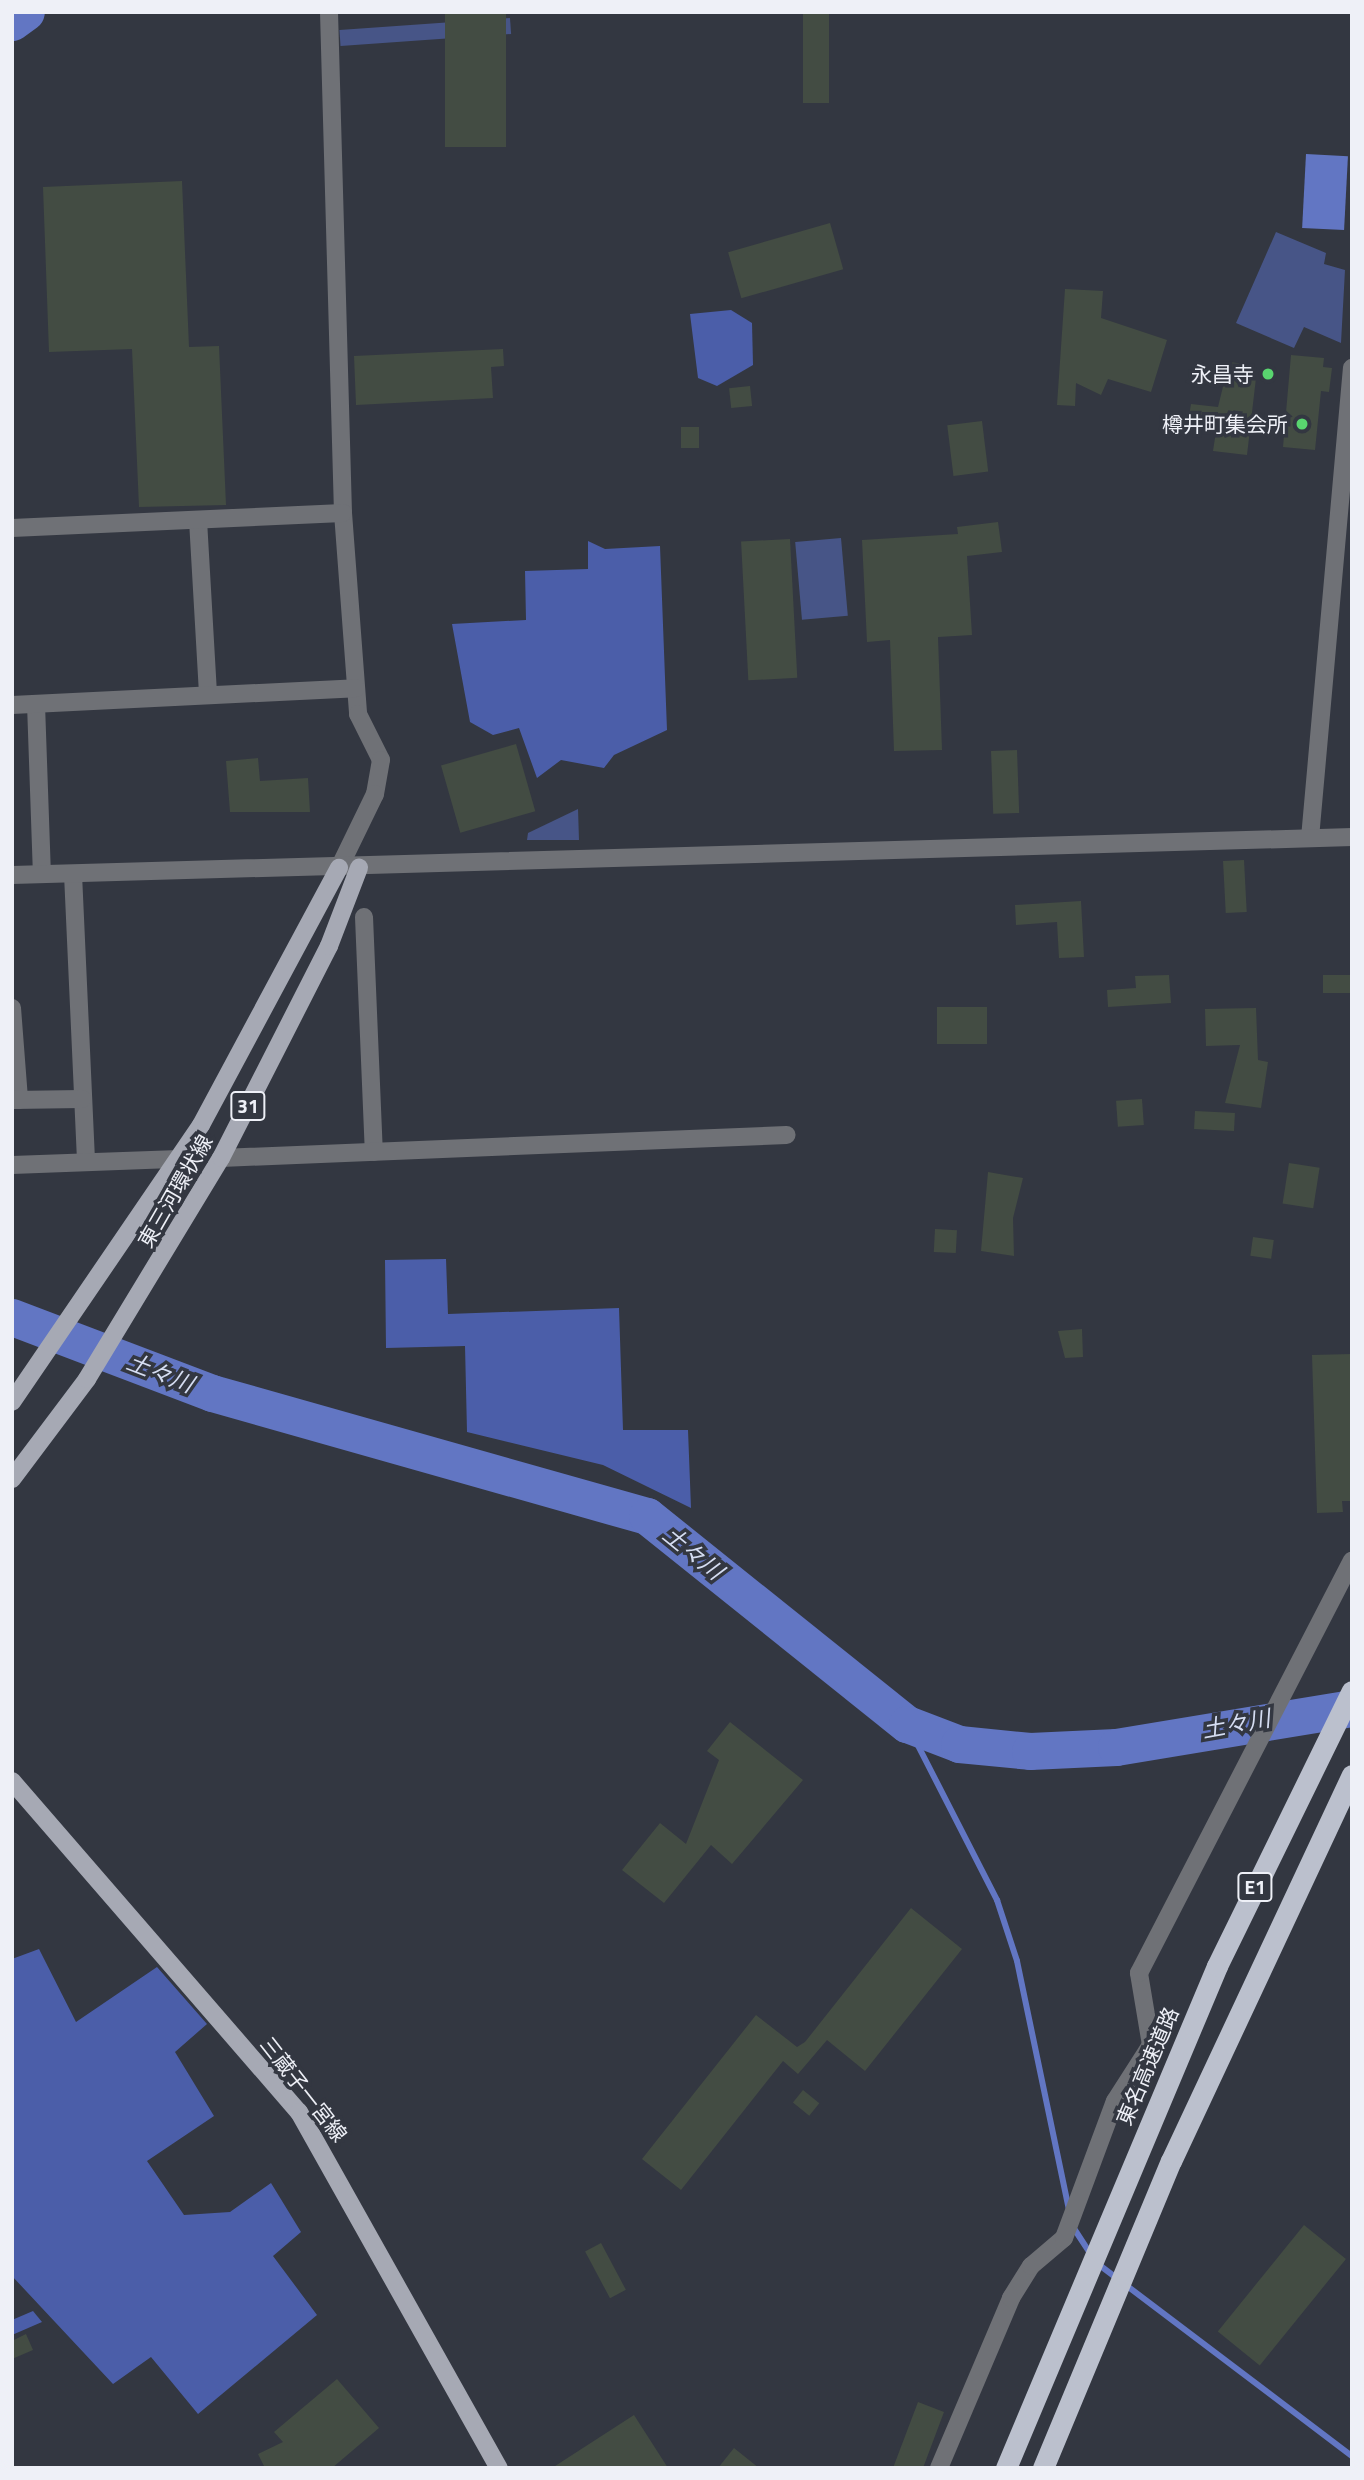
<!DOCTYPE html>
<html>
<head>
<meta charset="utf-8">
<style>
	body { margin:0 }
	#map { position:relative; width:1364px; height:2480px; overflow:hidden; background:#333741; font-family:"Titillium Web","Noto Sans JP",sans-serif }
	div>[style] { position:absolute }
	.green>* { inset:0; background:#475587; transform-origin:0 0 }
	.forest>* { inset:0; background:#4b5ea9 }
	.water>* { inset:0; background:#6276c3; transform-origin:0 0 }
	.stream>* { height:6px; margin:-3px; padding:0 3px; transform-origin:3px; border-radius:3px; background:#6276c3 }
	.river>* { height:37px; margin:-18.5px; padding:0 18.5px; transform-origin:18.5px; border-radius:18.5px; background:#6276c3 }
	.building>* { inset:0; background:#434c43; transform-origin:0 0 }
	.minor>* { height:18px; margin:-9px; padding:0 9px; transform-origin:9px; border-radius:9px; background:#6f7176 }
	.major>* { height:18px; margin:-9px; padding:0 9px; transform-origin:9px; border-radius:9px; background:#a6a9b4 }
	.highway>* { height:21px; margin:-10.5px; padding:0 10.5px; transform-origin:10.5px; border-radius:10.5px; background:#bbc0cd }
	.dots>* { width:19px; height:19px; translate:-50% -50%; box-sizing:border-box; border:4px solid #333741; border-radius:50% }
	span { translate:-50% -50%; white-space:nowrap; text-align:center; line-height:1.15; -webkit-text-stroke:7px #333741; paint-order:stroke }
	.shield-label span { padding:2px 5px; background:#333741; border:2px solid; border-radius:5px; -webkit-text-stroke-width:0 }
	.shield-label { font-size:19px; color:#eef0f7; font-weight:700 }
	.poi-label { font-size:21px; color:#eef0f7 }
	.right { translate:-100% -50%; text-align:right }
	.street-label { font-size:21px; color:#eef0f7 }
	.water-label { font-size:23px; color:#d5ddf2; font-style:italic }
	.frame { position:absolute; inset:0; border:14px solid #eef0f7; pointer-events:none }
</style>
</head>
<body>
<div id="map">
	<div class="green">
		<i style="left:510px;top:18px;width:16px;height:171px;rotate:86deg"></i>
		<i style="clip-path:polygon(1276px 232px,1326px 253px,1324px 264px,1345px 270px,1341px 343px,1304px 327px,1294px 348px,1236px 323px)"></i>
		<i style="left:841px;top:538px;width:78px;height:46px;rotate:85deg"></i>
		<i style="clip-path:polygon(578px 809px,579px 840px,527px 840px,528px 833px)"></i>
	</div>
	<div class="forest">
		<i style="clip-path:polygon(731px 310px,752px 323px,753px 365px,717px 386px,698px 378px,690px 314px)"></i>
		<i style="clip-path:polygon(588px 541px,605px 549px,660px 546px,667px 730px,614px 755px,604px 768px,561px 760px,537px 778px,519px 728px,493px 735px,470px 722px,452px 624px,526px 620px,525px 571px,588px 569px)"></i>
		<i style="clip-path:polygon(446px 1259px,448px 1314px,619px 1308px,623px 1430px,688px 1430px,691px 1508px,603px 1465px,467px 1432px,465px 1346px,386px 1348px,385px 1260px)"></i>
		<i style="clip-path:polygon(39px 1949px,76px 2022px,157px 1967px,207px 2024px,175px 2052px,214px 2116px,147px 2161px,184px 2215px,230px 2212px,271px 2183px,301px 2232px,273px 2256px,317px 2315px,198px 2414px,151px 2357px,113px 2384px,12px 2276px,12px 1959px)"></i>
		<i style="clip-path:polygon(33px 2311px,42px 2322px,12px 2335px,12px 2320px)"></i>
	</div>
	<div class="water">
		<i style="left:1306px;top:154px;width:42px;height:74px;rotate:3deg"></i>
	</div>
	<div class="stream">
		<i style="left:907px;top:1724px;width:198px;rotate:62.9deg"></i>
		<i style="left:997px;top:1900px;width:64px;rotate:71.8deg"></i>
		<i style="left:1017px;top:1961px;width:253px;rotate:78.2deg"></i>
		<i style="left:1073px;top:2227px;width:33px;rotate:57deg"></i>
		<i style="left:1098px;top:2264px;width:318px;rotate:37.1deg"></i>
	</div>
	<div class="river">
		<i style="left:12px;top:22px;width:17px;rotate:-36deg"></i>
		<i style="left:12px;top:1317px;width:214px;rotate:20.8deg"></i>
		<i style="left:212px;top:1393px;width:452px;rotate:15.8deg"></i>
		<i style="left:647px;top:1516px;width:333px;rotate:38.7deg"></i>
		<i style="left:907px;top:1724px;width:56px;rotate:21deg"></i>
		<i style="left:959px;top:1744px;width:71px;rotate:5.6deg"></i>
		<i style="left:1030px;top:1751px;width:86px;rotate:-2.7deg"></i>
		<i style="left:1116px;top:1747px;width:239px;rotate:-9.4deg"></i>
	</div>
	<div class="building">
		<i style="left:445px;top:12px;width:61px;height:135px"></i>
		<i style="left:803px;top:12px;width:26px;height:91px"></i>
		<i style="clip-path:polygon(182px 181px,189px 347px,219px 346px,226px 505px,139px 507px,132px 349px,49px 352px,43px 187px)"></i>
		<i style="left:830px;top:223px;width:48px;height:106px;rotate:74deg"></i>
		<i style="clip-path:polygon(1065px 289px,1103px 291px,1101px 318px,1167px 340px,1151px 392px,1108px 379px,1101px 395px,1076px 383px,1075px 406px,1057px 405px)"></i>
		<i style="clip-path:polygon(503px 349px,504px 366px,491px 367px,493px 398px,356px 405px,354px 356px)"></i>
		<i style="clip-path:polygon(1291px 355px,1324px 358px,1323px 367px,1332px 368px,1329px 392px,1321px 391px,1315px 450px,1283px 447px)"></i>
		<i style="clip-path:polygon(1229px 362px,1245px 364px,1244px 377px,1256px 378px,1247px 455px,1213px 451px,1217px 425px,1188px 422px,1191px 404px,1218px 407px)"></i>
		<i style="left:750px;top:386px;width:20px;height:21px;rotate:84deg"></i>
		<i style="left:982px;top:421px;width:51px;height:35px;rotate:83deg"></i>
		<i style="left:699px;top:427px;width:21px;height:18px;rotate:90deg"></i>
		<i style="clip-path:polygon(998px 522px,1002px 552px,967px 556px,972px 635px,938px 637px,942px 750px,894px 751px,890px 640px,867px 642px,862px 540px,958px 534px,957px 527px)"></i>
		<i style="left:790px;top:539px;width:139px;height:49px;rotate:87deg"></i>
		<i style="left:516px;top:744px;width:70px;height:78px;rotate:74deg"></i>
		<i style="left:1017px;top:750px;width:63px;height:26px;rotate:88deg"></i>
		<i style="clip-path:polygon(258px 758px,260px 781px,308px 778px,310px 812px,230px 812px,226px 761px)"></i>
		<i style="left:1244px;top:860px;width:52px;height:21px;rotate:87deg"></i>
		<i style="clip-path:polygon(1081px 901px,1084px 957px,1059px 958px,1057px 922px,1016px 925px,1015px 905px)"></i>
		<i style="clip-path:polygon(1169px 975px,1171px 1003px,1108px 1007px,1107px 990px,1136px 988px,1135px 976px)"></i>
		<i style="left:1352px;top:975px;width:18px;height:29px;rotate:90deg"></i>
		<i style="left:937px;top:1007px;width:50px;height:37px"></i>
		<i style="clip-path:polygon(1256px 1008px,1258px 1060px,1268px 1062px,1261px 1108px,1225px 1103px,1240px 1045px,1206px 1046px,1205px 1009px)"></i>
		<i style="left:1142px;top:1099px;width:26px;height:26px;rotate:86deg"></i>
		<i style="left:1195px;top:1111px;width:40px;height:18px;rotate:3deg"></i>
		<i style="left:1289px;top:1163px;width:31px;height:41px;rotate:9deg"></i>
		<i style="clip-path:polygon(988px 1172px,1023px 1178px,1013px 1218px,1014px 1256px,981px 1251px)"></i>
		<i style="left:935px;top:1229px;width:22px;height:23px;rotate:3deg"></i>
		<i style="left:1253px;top:1237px;width:21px;height:19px;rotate:8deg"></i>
		<i style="clip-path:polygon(1082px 1329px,1083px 1357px,1065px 1358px,1058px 1331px)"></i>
		<i style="clip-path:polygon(1352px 1354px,1352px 1501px,1342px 1501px,1343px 1512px,1317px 1513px,1312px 1355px)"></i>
		<i style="clip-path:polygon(730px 1722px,803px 1780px,732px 1864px,711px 1845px,664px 1903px,622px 1870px,660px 1823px,686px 1844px,719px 1760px,707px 1751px)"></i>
		<i style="clip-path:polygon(911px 1908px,962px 1949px,865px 2071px,827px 2040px,798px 2074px,783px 2061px,681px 2190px,642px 2159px,756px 2015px,797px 2047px,805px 2042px)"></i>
		<i style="left:803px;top:2090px;width:21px;height:16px;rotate:39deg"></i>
		<i style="left:1304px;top:2225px;width:54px;height:137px;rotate:39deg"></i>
		<i style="left:601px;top:2243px;width:53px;height:18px;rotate:62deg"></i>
		<i style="clip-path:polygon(26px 2334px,33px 2350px,12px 2359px,12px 2341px)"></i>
		<i style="clip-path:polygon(337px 2379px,379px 2428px,332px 2468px,265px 2468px,258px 2454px,283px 2442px,274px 2432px)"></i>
		<i style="clip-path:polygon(918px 2402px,944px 2412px,923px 2468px,893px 2468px)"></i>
		<i style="clip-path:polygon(634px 2415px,668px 2468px,552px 2468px)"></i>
		<i style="clip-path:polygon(734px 2448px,759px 2468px,718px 2468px)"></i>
	</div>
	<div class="minor">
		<i style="left:329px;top:12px;width:501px;rotate:88.4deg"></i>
		<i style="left:343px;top:513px;width:202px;rotate:85.7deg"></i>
		<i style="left:358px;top:714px;width:51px;rotate:63.4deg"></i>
		<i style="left:381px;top:760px;width:35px;rotate:100deg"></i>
		<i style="left:375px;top:794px;width:82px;rotate:115.9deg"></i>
		<i style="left:198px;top:520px;width:175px;rotate:86.7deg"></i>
		<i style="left:12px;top:528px;width:331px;rotate:-2.6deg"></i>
		<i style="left:36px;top:704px;width:170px;rotate:88deg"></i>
		<i style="left:12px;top:705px;width:344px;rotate:-2.8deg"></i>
		<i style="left:1310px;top:838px;width:472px;rotate:-84.9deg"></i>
		<i style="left:73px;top:874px;width:288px;rotate:87.4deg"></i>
		<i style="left:12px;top:875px;width:1341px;rotate:-1.62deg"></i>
		<i style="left:364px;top:917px;width:235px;rotate:87.6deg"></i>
		<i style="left:12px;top:1008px;width:92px;rotate:85.6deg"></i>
		<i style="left:12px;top:1100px;width:70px;rotate:-0.8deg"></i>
		<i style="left:221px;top:1158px;width:566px;rotate:-2.33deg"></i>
		<i style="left:12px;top:1165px;width:167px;rotate:-2.1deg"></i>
		<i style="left:939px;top:2468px;width:185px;rotate:-67deg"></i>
		<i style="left:1011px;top:2298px;width:38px;rotate:-58deg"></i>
		<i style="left:1031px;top:2266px;width:43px;rotate:-40.3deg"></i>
		<i style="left:1064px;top:2238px;width:146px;rotate:-69.6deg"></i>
		<i style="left:1115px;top:2101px;width:67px;rotate:-57.3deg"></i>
		<i style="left:1151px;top:2045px;width:73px;rotate:-99.5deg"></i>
		<i style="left:1139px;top:1973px;width:464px;rotate:-62.7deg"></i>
	</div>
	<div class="major">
		<i style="left:12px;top:1402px;width:335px;rotate:-55.7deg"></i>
		<i style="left:201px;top:1125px;width:292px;rotate:-61.8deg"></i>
		<i style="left:12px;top:1479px;width:125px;rotate:-53.1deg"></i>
		<i style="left:87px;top:1379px;width:258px;rotate:-58.8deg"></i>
		<i style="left:221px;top:1158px;width:238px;rotate:-63deg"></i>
		<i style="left:329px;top:946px;width:84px;rotate:-69deg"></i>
		<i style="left:12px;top:1781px;width:438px;rotate:49.1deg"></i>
		<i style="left:299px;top:2112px;width:408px;rotate:60.7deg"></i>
	</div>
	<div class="highway">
		<i style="left:1006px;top:2468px;width:545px;rotate:-67.2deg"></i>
		<i style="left:1217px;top:1966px;width:306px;rotate:-63.9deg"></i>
		<i style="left:1043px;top:2468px;width:333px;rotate:-67.4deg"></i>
		<i style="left:1171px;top:2161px;width:426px;rotate:-64.9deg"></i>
	</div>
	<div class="dots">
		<i style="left:1268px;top:374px;background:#59d56f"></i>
		<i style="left:1302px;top:424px;background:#59d56f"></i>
	</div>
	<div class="shield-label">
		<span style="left:248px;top:1106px">31</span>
		<span style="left:1255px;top:1887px">E1</span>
	</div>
	<div class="poi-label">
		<span class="right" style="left:1254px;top:374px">永昌寺</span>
		<span class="right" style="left:1288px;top:424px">樽井町集会所</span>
	</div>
	<div class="street-label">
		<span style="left:175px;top:1191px;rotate:-60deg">東三河環状線</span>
		<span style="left:1147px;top:2066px;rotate:-67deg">東名高速道路</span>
		<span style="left:304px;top:2089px;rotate:52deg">三蔵子一宮線</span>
	</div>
	<div class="water-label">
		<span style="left:160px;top:1373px;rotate:21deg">土々川</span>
		<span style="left:693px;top:1553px;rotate:39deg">土々川</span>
		<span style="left:1236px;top:1724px;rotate:-10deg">土々川</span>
	</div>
	<div class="frame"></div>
</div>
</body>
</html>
